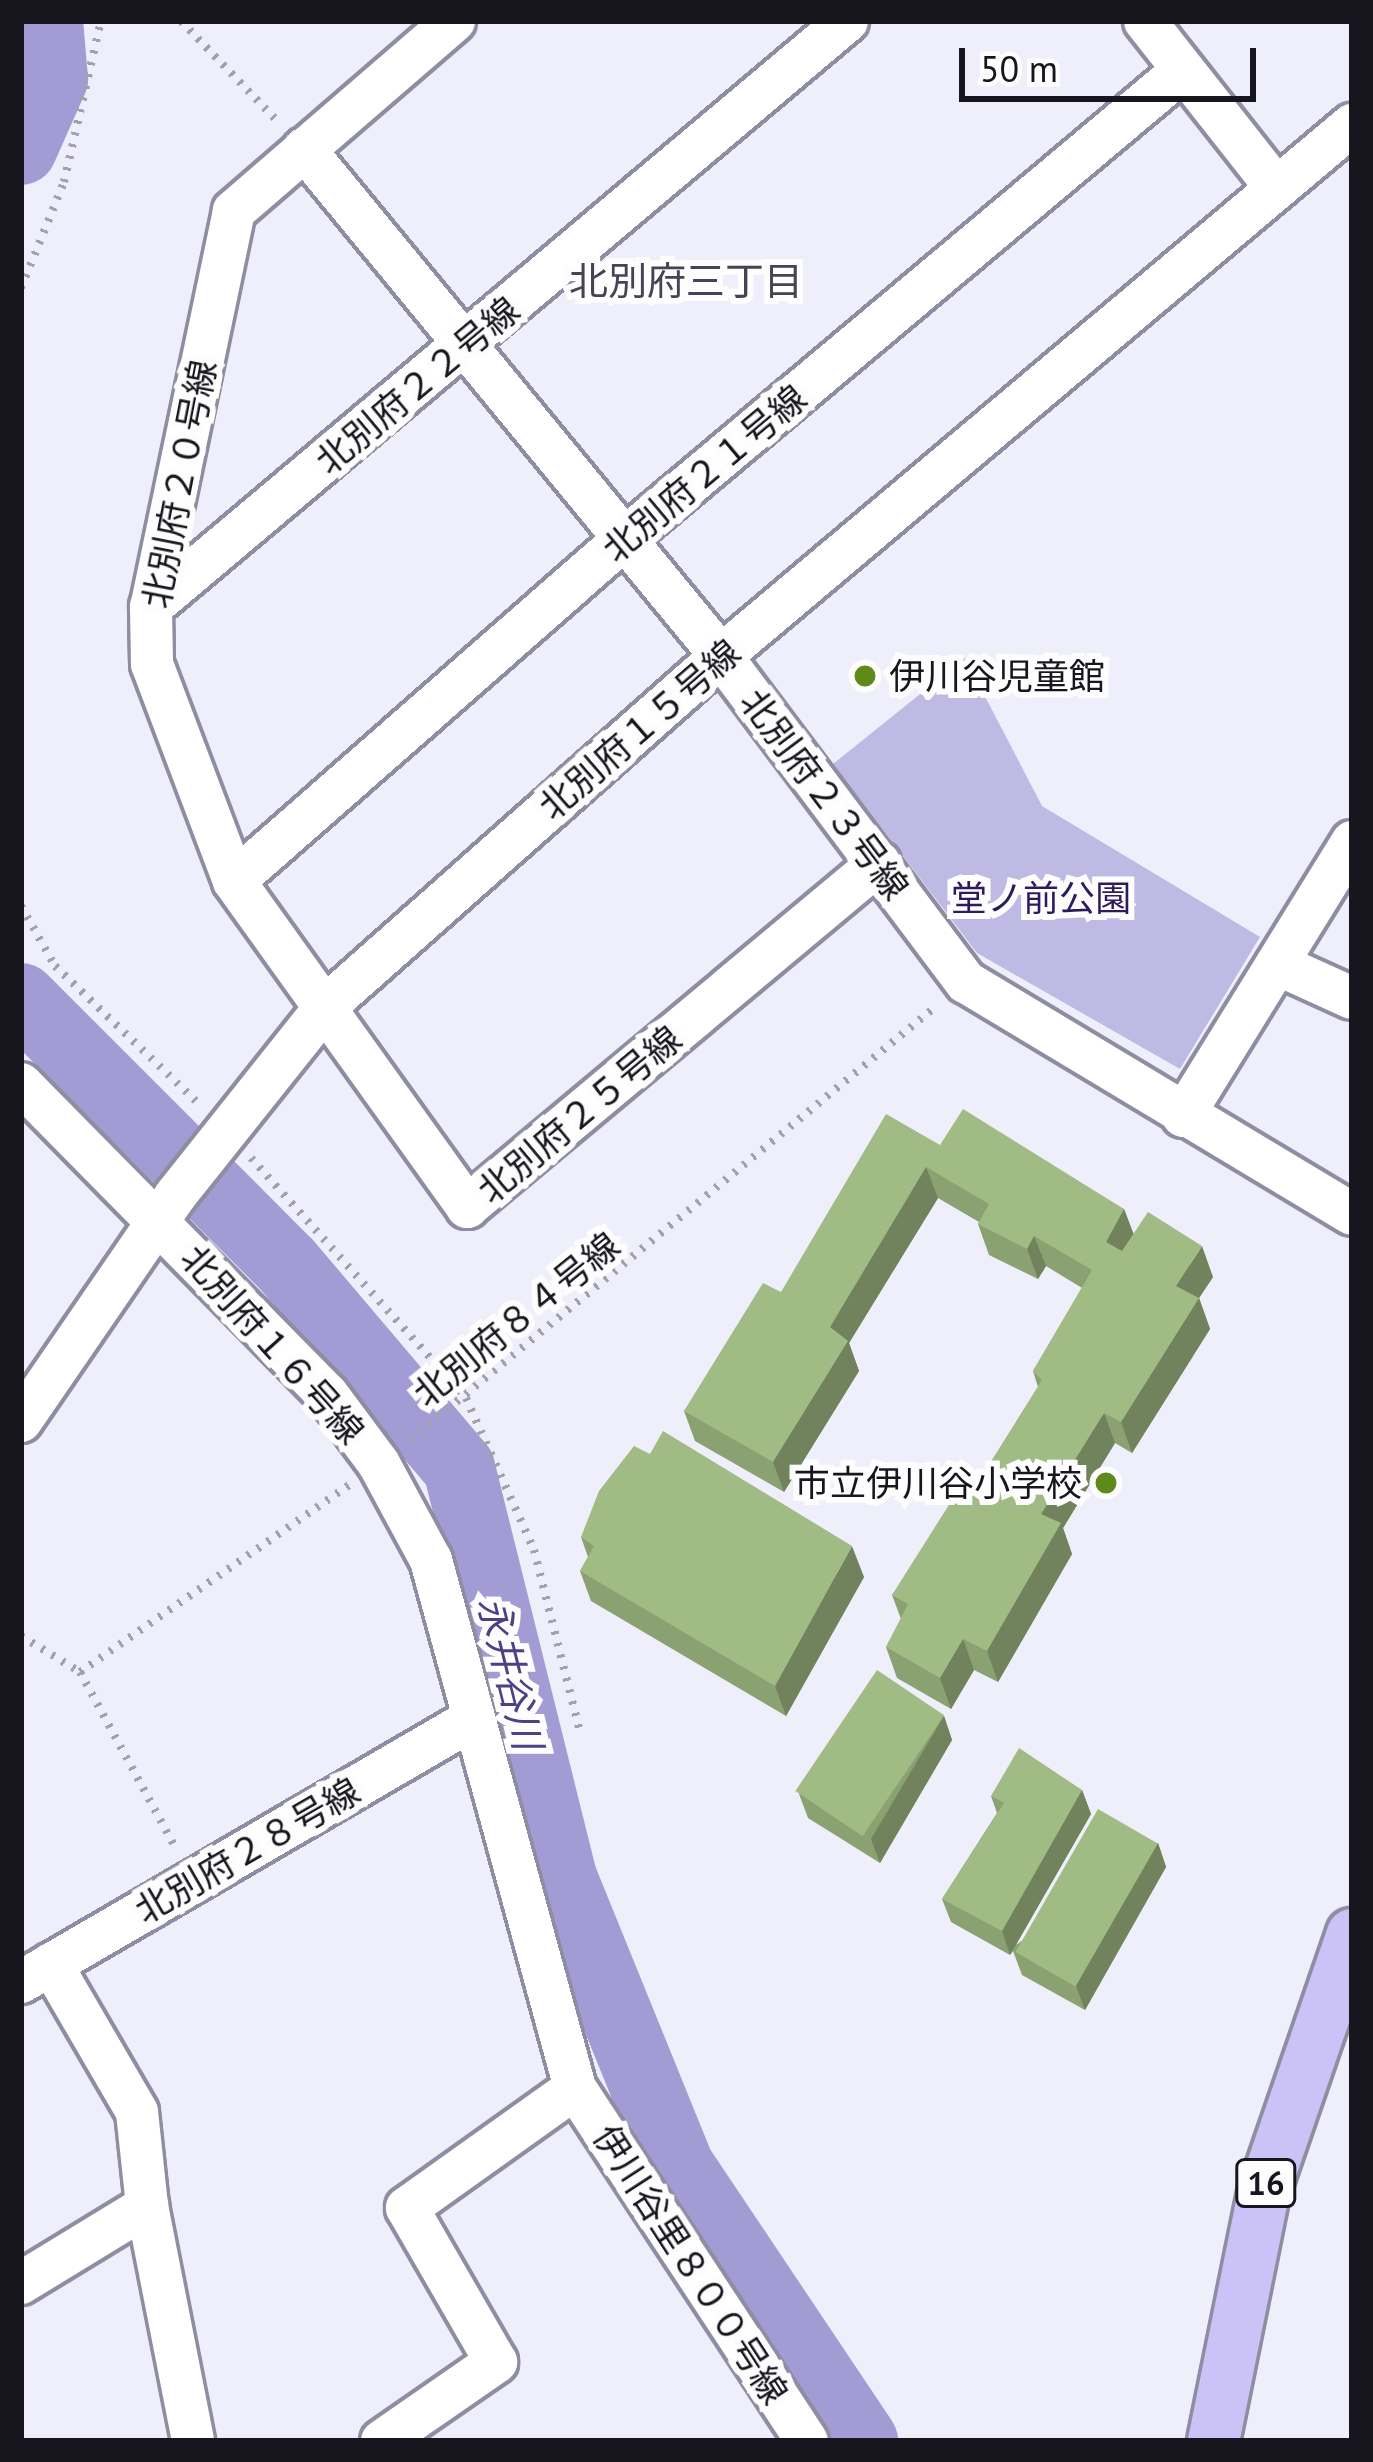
<!DOCTYPE html>
<html>
<head>
<meta charset="utf-8">
<style>
	body { margin:0 }
	#map { position:relative; width:1373px; height:2462px; overflow:hidden; background:#efeefb; font-family:"PT Sans","Noto Sans JP",sans-serif }
	div>[style] { position:absolute }
	.green>* { inset:0; background:#bebae4 }
	.river>* { height:72px; margin:-36px; padding:0 36px; transform-origin:36px; border-radius:36px; background:#a39cd4 }
	.path>* { height:8px; margin-top:-4px; transform-origin:0; background:repeating-linear-gradient(90deg,#a2a1ad 0 3px,transparent 0 12px) }
	.roads { filter:drop-shadow(3px 0 #8f8da1) drop-shadow(-3px 0 #8f8da1) drop-shadow(0 3px #8f8da1) drop-shadow(0 -3px #8f8da1) }
	.minor>* { height:42px; margin:-21px; padding:0 21px; transform-origin:21px; border-radius:21px; background:#fff }
	.major>* { height:51px; margin:-25.5px; padding:0 25.5px; transform-origin:25.5px; border-radius:25.5px; background:#cbc3f7 }
	.wall>* { inset:0; background:#8aa172 }
	.shaded-wall>* { inset:0; background:#70835c }
	.building>* { inset:0; background:#a0bb84; transform-origin:0 0 }
	.dots>* { width:33px; height:33px; translate:-50% -50%; box-sizing:border-box; border:6px solid #fdfdfd; border-radius:50% }
	span { translate:-50% -50%; white-space:nowrap; text-align:center; line-height:1.15; -webkit-text-stroke:12px #fdfdfd; paint-order:stroke }
	.shield-label span { padding:3px 9px; background:#fdfdfd; border:3px solid; border-radius:9px; -webkit-text-stroke-width:0 }
	.shield-label { font-size:33px; color:#17161e; font-weight:700 }
	.street-label { font-size:36px; color:#17161e }
	.poi-label { font-size:36px; color:#17161e }
	.left { translate:0 -50%; text-align:left }
	.right { translate:-100% -50%; text-align:right }
	.park-label { font-size:36px; color:#2d1b5c }
	.neighbourhood-label { font-size:39px; color:#454354 }
	.water-label { font-size:39px; color:#4e4085; font-style:italic }
	.frame { position:absolute; inset:0; border:24px solid #17161e; pointer-events:none }
	.scale { position:absolute; left:959px; top:48px; width:297px; height:54px; box-sizing:border-box; border:6px solid #17161e; border-top:0; padding-left:15px; font-size:36px; line-height:42px; white-space:nowrap; color:#17161e; -webkit-text-stroke:9px #fdfdfd; paint-order:stroke }
</style>
</head>
<body>
<div id="map">
	<div class="green">
		<i style="clip-path:polygon(965px 658px,1042px 806px,1260px 937px,1180px 1069px,977px 953px,833px 764px)"></i>
	</div>
	<div class="river">
		<i style="left:21px;top:149px;width:77px;rotate:-66.1deg"></i>
		<i style="left:52px;top:79px;width:58px;rotate:-94.9deg"></i>
		<i style="left:21px;top:999px;width:376px;rotate:45deg"></i>
		<i style="left:287px;top:1265px;width:266px;rotate:49.7deg"></i>
		<i style="left:459px;top:1468px;width:425px;rotate:76deg"></i>
		<i style="left:562px;top:1880px;width:309px;rotate:67.9deg"></i>
		<i style="left:678px;top:2166px;width:331px;rotate:56.2deg"></i>
	</div>
	<div class="path">
		<i style="left:181px;top:21px;width:143px;rotate:46.1deg"></i>
		<i style="left:21px;top:288px;width:114px;rotate:-67.9deg"></i>
		<i style="left:64px;top:182px;width:165px;rotate:-77.1deg"></i>
		<i style="left:21px;top:906px;width:69px;rotate:60.5deg"></i>
		<i style="left:55px;top:966px;width:199px;rotate:43.8deg"></i>
		<i style="left:251px;top:1158px;width:322px;rotate:48.1deg"></i>
		<i style="left:466px;top:1398px;width:167px;rotate:65.9deg"></i>
		<i style="left:534px;top:1550px;width:188px;rotate:75.8deg"></i>
		<i style="left:410px;top:1440px;width:681px;rotate:-39.51deg"></i>
		<i style="left:21px;top:1636px;width:69px;rotate:31.4deg"></i>
		<i style="left:80px;top:1672px;width:199px;rotate:61.5deg"></i>
		<i style="left:80px;top:1672px;width:329px;rotate:-34.8deg"></i>
	</div>
	<div class="roads">
		<div class="minor">
			<i style="left:454px;top:21px;width:291px;rotate:139.2deg"></i>
			<i style="left:234px;top:211px;width:405px;rotate:101.8deg"></i>
			<i style="left:151px;top:607px;width:57px;rotate:89deg"></i>
			<i style="left:152px;top:664px;width:232px;rotate:69.3deg"></i>
			<i style="left:234px;top:881px;width:401px;rotate:54.4deg"></i>
			<i style="left:467px;top:1207px;width:537px;rotate:-39.86deg"></i>
			<i style="left:1145px;top:21px;width:210px;rotate:51.8deg"></i>
			<i style="left:304px;top:149px;width:656px;rotate:50.56deg"></i>
			<i style="left:721px;top:656px;width:408px;rotate:53.1deg"></i>
			<i style="left:966px;top:982px;width:450px;rotate:31deg"></i>
			<i style="left:151px;top:607px;width:910px;rotate:-40.1deg"></i>
			<i style="left:234px;top:881px;width:517px;rotate:-41.24deg"></i>
			<i style="left:623px;top:540px;width:728px;rotate:-39.99deg"></i>
			<i style="left:1277px;top:964px;width:82px;rotate:24.4deg"></i>
			<i style="left:21px;top:1084px;width:436px;rotate:45.4deg"></i>
			<i style="left:327px;top:1394px;width:87px;rotate:53.4deg"></i>
			<i style="left:379px;top:1464px;width:109px;rotate:61.6deg"></i>
			<i style="left:431px;top:1560px;width:547px;rotate:74.74deg"></i>
			<i style="left:575px;top:2088px;width:422px;rotate:56.7deg"></i>
			<i style="left:1183px;top:1116px;width:322px;rotate:-58.3deg"></i>
			<i style="left:21px;top:1421px;width:273px;rotate:-55.6deg"></i>
			<i style="left:175px;top:1196px;width:243px;rotate:-51.5deg"></i>
			<i style="left:326px;top:1006px;width:528px;rotate:-41.54deg"></i>
			<i style="left:721px;top:656px;width:825px;rotate:-40.08deg"></i>
			<i style="left:51px;top:1964px;width:171px;rotate:59.8deg"></i>
			<i style="left:137px;top:2112px;width:95px;rotate:83.9deg"></i>
			<i style="left:147px;top:2206px;width:239px;rotate:78.9deg"></i>
			<i style="left:21px;top:1982px;width:523px;rotate:-30.19deg"></i>
			<i style="left:21px;top:2283px;width:148px;rotate:-31.4deg"></i>
			<i style="left:382px;top:2441px;width:139px;rotate:-34.7deg"></i>
			<i style="left:496px;top:2362px;width:178px;rotate:-120deg"></i>
			<i style="left:407px;top:2208px;width:206px;rotate:-35.5deg"></i>
		</div>
		<div class="major">
			<i style="left:1213px;top:2441px;width:257px;rotate:-78.6deg"></i>
			<i style="left:1264px;top:2189px;width:270px;rotate:-71deg"></i>
		</div>
	</div>
	<div class="wall">
		<i style="clip-path:polygon(940px 1145px,1124px 1209px,1133px 1234px,1213px 1277px,1199px 1298px,1210px 1329px,1132px 1453px,1115px 1443px,1063px 1528px,1072px 1554px,998px 1682px,974px 1670px,951px 1709px,897px 1678px,886px 1647px,901px 1619px,892px 1595px,984px 1473px,1038px 1387px,1033px 1371px,1082px 1288px,1046px 1266px,1038px 1279px,989px 1255px,978px 1224px,979px 1222px,938px 1198px,849px 1343px,859px 1371px,784px 1492px,695px 1441px,684px 1411px,781px 1292px)"></i>
		<i style="clip-path:polygon(581px 1537px,864px 1577px,786px 1716px,591px 1601px,580px 1571px,588px 1557px)"></i>
		<i style="clip-path:polygon(944px 1716px,952px 1740px,880px 1863px,808px 1818px,799px 1794px)"></i>
		<i style="clip-path:polygon(1082px 1790px,1091px 1814px,1016px 1945px,1158px 1843px,1166px 1867px,1085px 2010px,1022px 1975px,1013px 1951px,1010px 1955px,951px 1922px,942px 1899px,997px 1813px,991px 1796px)"></i>
	</div>
	<div class="shaded-wall">
		<i style="clip-path:polygon(926px 1167px,938px 1198px,849px 1343px,859px 1371px,784px 1492px,773px 1462px,830px 1327px)"></i>
		<i style="clip-path:polygon(1124px 1209px,1136px 1240px,1117px 1273px,1106px 1242px)"></i>
		<i style="clip-path:polygon(1034px 1236px,1046px 1266px,1038px 1279px,1027px 1249px)"></i>
		<i style="clip-path:polygon(1202px 1246px,1213px 1277px,1187px 1316px,1176px 1286px)"></i>
		<i style="clip-path:polygon(1199px 1298px,1210px 1329px,1132px 1453px,1121px 1422px)"></i>
		<i style="clip-path:polygon(1104px 1413px,1115px 1443px,1063px 1528px,1072px 1554px,998px 1682px,987px 1651px,1041px 1514px)"></i>
		<i style="clip-path:polygon(852px 1546px,864px 1577px,786px 1716px,775px 1686px)"></i>
		<i style="clip-path:polygon(963px 1639px,974px 1670px,951px 1709px,940px 1678px)"></i>
		<i style="clip-path:polygon(944px 1716px,952px 1740px,880px 1863px,871px 1839px)"></i>
		<i style="clip-path:polygon(1082px 1790px,1091px 1814px,1010px 1955px,1002px 1931px)"></i>
		<i style="clip-path:polygon(1158px 1843px,1166px 1867px,1085px 2010px,1076px 1986px)"></i>
	</div>
	<div class="building">
		<i style="clip-path:polygon(963px 1109px,1124px 1209px,1106px 1242px,1122px 1251px,1148px 1212px,1202px 1246px,1176px 1286px,1199px 1298px,1121px 1422px,1104px 1413px,1041px 1514px,1061px 1523px,987px 1651px,963px 1639px,940px 1678px,886px 1647px,908px 1604px,892px 1595px,971px 1470px,984px 1473px,1042px 1380px,1033px 1371px,1092px 1270px,1034px 1236px,1027px 1249px,978px 1224px,989px 1204px,926px 1167px,830px 1327px,848px 1341px,773px 1462px,684px 1411px,763px 1283px,781px 1292px,886px 1114px,940px 1145px)"></i>
		<i style="clip-path:polygon(663px 1431px,852px 1546px,775px 1686px,580px 1571px,594px 1546px,581px 1537px,599px 1491px,634px 1446px,650px 1454px)"></i>
		<i style="left:877px;top:1670px;width:81px;height:146px;rotate:34deg"></i>
		<i style="clip-path:polygon(1019px 1748px,1082px 1790px,1002px 1931px,942px 1899px,1004px 1803px,991px 1796px)"></i>
		<i style="left:1098px;top:1809px;width:69px;height:165px;rotate:30deg"></i>
	</div>
	<div class="dots">
		<i style="left:865px;top:676px;background:#5e8a1a"></i>
		<i style="left:1106px;top:1483px;background:#5e8a1a"></i>
	</div>
	<div class="shield-label">
		<span style="left:1266px;top:2183px">16</span>
	</div>
	<div class="street-label">
		<span style="left:417px;top:385px;rotate:-40deg">北別府２２号線</span>
		<span style="left:704px;top:473px;rotate:-40deg">北別府２１号線</span>
		<span style="left:179px;top:484px;rotate:-79deg">北別府２０号線</span>
		<span style="left:639px;top:729px;rotate:-41deg">北別府１５号線</span>
		<span style="left:825px;top:794px;rotate:53deg">北別府２３号線</span>
		<span style="left:579px;top:1114px;rotate:-40deg">北別府２５号線</span>
		<span style="left:516px;top:1319px;rotate:-39deg">北別府８４号線</span>
		<span style="left:273px;top:1344px;rotate:48deg">北別府１６号線</span>
		<span style="left:247px;top:1850px;rotate:-30deg">北別府２８号線</span>
		<span style="left:691px;top:2264px;rotate:57deg">伊川谷里８００号線</span>
	</div>
	<div class="poi-label">
		<span class="left" style="left:889px;top:676px">伊川谷児童館</span>
		<span class="right" style="left:1082px;top:1483px">市立伊川谷小学校</span>
	</div>
	<div class="park-label">
		<span style="left:1041px;top:898px">堂ノ前公園</span>
	</div>
	<div class="neighbourhood-label">
		<span style="left:686px;top:281px">北別府三丁目</span>
	</div>
	<div class="water-label">
		<span style="left:510px;top:1673px;rotate:76deg">永井谷川</span>
	</div>
	<div class="frame"></div>
	<div class="scale">50 m</div>
</div>
</body>
</html>
